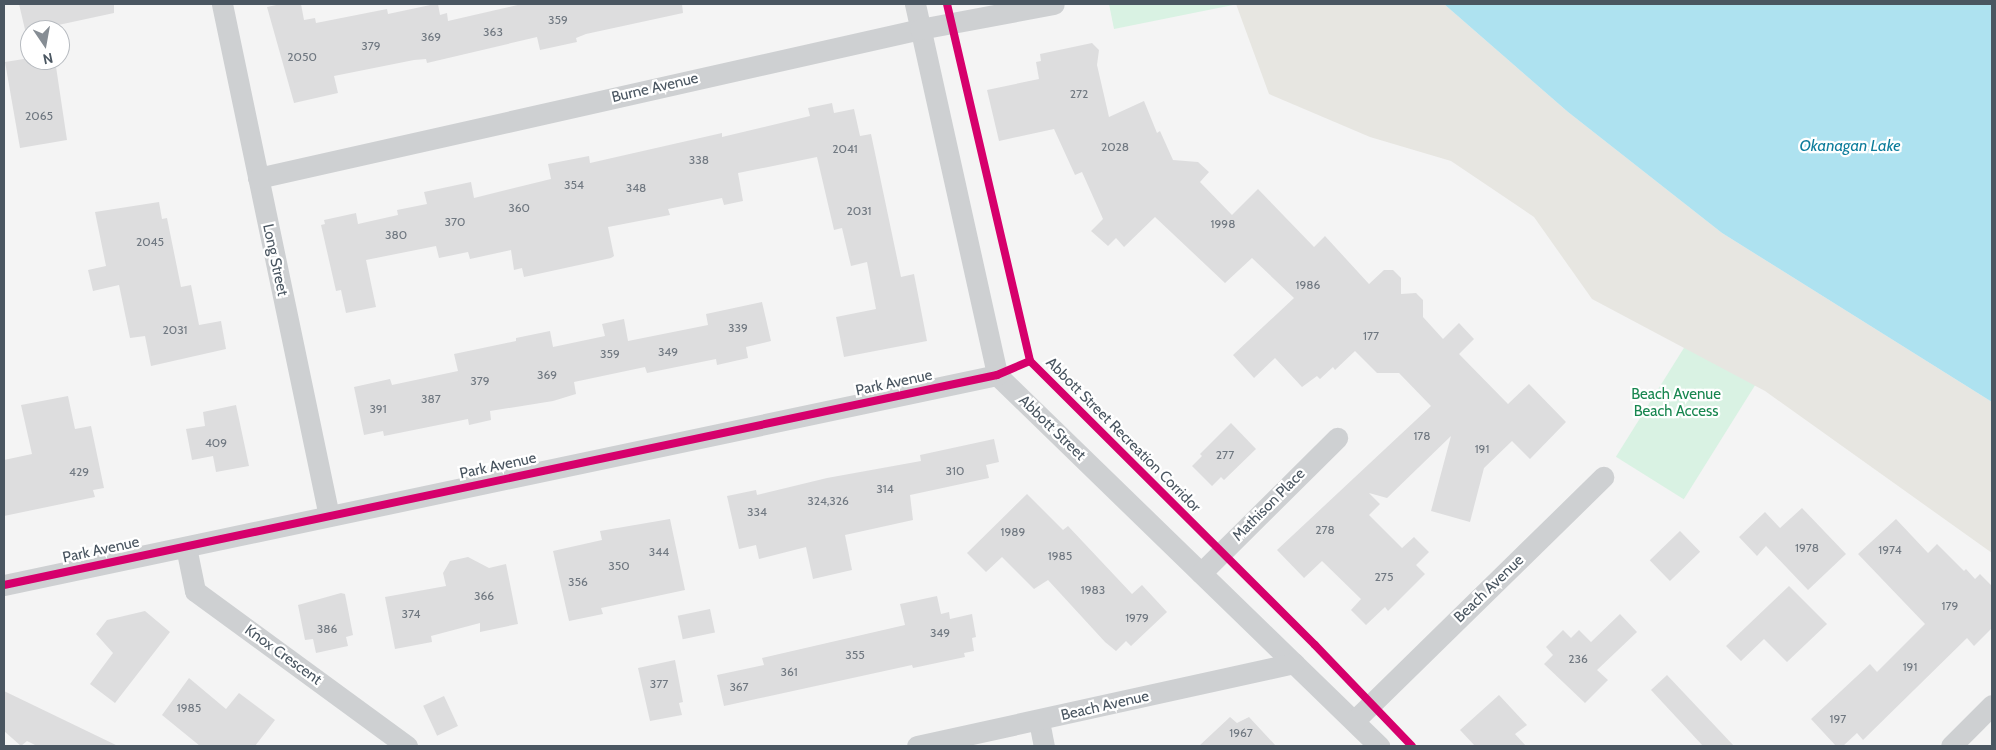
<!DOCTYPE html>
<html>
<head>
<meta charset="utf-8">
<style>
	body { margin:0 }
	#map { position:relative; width:1996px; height:750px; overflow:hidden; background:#f4f4f4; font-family:Cabin,sans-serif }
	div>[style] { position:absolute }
	.green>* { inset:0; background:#d9f2e3; transform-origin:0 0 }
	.sand>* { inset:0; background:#e7e6e1 }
	.water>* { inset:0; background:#aee2f0 }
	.building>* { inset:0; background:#ddddde; transform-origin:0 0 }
	.street>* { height:21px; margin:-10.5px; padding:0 10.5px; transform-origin:10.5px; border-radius:10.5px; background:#ced0d2 }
	.cycleway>* { height:8px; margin:-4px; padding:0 4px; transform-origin:4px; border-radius:4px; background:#d6006c }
	span { translate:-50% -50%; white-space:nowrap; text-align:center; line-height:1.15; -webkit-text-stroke:4.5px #fff; paint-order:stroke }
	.number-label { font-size:12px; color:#707881 }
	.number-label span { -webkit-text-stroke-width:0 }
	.street-label { font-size:15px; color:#4a5661 }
	.park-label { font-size:15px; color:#17864f }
	.water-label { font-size:16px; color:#0c7c9b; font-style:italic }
	.frame { position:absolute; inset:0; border:5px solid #4a5661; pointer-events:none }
	.north { position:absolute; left:20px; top:20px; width:50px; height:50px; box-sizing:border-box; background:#fff; border:1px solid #b7bbc0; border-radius:50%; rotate:168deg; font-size:14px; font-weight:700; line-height:20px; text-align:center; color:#4a5661 }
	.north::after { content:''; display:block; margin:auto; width:18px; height:22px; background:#868d94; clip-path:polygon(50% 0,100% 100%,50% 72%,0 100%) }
</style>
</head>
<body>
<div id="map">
	<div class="green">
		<i style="clip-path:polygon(1109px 4px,1238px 4px,1114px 29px)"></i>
		<i style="left:1697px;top:327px;width:80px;height:153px;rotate:32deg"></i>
	</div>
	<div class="sand">
		<i style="clip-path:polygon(1236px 4px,1444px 4px,1568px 112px,1722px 233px,1992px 402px,1992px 553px,1765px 391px,1592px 299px,1534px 217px,1451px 161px,1370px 137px,1269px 94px)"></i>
	</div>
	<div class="water">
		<i style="clip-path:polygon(1444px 4px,1992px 4px,1992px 402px,1722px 233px,1568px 112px)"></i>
	</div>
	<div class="building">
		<i style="clip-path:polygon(19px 4px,114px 4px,114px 13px,49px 27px,50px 30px,30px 30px,30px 51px)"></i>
		<i style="clip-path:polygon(281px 4px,301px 4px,304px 20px,315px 18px,316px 23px,387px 9px,388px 14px,435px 4px,438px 4px,440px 15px,447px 13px,448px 21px,522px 4px,682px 4px,683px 13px,586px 34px,576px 38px,577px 42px,540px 50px,537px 37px,427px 63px,426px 59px,414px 60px,334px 76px,338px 93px,294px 103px,267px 7px)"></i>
		<i style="clip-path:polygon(1092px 43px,1099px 50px,1097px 65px,1109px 117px,1144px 101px,1157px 133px,1160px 131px,1173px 160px,1198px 162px,1209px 172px,1200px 182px,1232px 215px,1258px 189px,1314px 247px,1325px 236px,1369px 284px,1384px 270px,1393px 270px,1401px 278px,1401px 294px,1416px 293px,1423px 300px,1423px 317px,1443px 339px,1459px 323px,1474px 339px,1459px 354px,1508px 404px,1529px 384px,1566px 422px,1530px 459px,1512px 441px,1484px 468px,1470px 522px,1431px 511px,1451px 436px,1387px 498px,1369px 493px,1380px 504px,1369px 515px,1402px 548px,1414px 537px,1429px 552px,1416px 565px,1425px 574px,1388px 611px,1385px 607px,1366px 625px,1351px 610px,1361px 599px,1322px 561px,1304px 578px,1277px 550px,1431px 406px,1399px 373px,1377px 373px,1355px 351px,1335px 370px,1333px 367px,1320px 379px,1317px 376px,1302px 387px,1275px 358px,1254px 378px,1233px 355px,1294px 298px,1252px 258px,1225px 283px,1155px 217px,1124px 247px,1116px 238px,1108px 246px,1091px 231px,1103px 219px,1082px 172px,1075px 175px,1054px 129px,999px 141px,987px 90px,1039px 79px,1036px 62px,1041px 61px,1040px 54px)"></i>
		<i style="clip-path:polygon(30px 58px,55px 60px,67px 140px,20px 148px,5px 62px)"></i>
		<i style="clip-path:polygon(832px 103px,834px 113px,854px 109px,860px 136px,871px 134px,901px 277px,914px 274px,927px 341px,844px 357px,836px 317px,876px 309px,867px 262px,851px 266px,842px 228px,834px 230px,817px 157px,738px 173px,743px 201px,724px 205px,722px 198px,668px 209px,670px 215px,608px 227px,614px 256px,611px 258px,524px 277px,522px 268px,514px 270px,511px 250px,470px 259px,468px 252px,439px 258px,436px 246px,366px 260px,376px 307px,346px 313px,341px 290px,336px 291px,321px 225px,325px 224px,324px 220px,356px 213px,358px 224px,398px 215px,397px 210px,427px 204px,424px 192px,471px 182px,474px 198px,551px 179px,548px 164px,589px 156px,590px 163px,722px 133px,722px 137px,810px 116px,808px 108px)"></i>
		<i style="clip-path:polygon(159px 202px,162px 219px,167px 218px,181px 287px,191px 285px,199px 325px,221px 321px,226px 349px,151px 366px,145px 336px,130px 338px,119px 285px,93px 291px,88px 270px,106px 266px,95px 212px)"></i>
		<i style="clip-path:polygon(762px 302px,771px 341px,746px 347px,748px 358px,717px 365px,716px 359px,647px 373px,645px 367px,574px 382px,576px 394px,553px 401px,490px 411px,491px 420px,469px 425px,468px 419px,384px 436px,383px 431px,364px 435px,354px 387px,390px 379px,392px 385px,458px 371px,454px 354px,516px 341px,516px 338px,550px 331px,553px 347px,605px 336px,602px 324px,624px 319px,628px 341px,708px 325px,706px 314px)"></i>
		<i style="clip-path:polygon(68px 396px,75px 429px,91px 426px,104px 488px,93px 490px,95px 497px,4px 516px,4px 460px,32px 454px,21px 405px)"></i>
		<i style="clip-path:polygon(236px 405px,249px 466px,216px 472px,213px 456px,192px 460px,186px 429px,205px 426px,203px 412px)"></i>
		<i style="clip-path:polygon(1231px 423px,1256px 449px,1224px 480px,1221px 477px,1212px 486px,1192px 466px,1202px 456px,1200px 454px)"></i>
		<i style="clip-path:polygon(994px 439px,999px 462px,986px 465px,989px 478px,910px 495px,913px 520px,845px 535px,852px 570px,813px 579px,806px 547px,759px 559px,756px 545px,739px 549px,727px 496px,756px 490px,757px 495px,827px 478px,921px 461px,920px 455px)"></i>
		<i style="clip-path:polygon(1027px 494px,1063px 530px,1068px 526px,1132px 594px,1142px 585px,1167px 612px,1131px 646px,1126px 641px,1116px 651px,1105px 642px,1048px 580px,1034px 589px,1002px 557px,986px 572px,967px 553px)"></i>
		<i style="clip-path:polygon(1802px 508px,1846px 554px,1808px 590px,1766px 546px,1757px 556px,1739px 537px,1765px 512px,1780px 528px)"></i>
		<i style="clip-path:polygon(670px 519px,685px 590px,601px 608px,603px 614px,569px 621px,553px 551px,602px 540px,600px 531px)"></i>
		<i style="clip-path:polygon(1896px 519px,1928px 553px,1937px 544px,1964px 571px,1966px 569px,1975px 579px,1980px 574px,1992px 586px,1992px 628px,1974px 646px,1967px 638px,1863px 740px,1857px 733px,1843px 746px,1836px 746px,1811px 719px,1870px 664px,1877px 672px,1925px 624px,1858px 554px)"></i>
		<i style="left:1680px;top:531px;width:29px;height:42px;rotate:46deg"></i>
		<i style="clip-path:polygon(468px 557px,489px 568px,506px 564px,518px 624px,480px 632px,480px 623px,431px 636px,432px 642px,395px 649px,385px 597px,446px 586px,443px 573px,450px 561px)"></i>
		<i style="clip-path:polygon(1789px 586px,1827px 624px,1787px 662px,1764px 639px,1741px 661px,1726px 646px)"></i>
		<i style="clip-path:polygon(341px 593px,345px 594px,353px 635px,346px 637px,348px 646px,316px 653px,313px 639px,305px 640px,298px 605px)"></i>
		<i style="clip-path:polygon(937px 596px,941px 614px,949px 612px,950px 619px,972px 614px,976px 637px,972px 638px,974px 651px,964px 653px,965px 657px,913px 668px,912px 665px,724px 706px,717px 675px,764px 665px,762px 658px,905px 625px,900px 604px)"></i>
		<i style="left:710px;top:609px;width:24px;height:33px;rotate:78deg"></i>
		<i style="clip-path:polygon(145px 611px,170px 632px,115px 703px,90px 684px,113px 653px,96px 634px,107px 620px)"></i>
		<i style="clip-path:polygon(1620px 614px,1637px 632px,1597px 670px,1608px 680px,1585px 703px,1544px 664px,1553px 655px,1546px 647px,1563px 630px,1571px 638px,1579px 630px,1591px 642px)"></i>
		<i style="clip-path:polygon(675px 660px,683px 702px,679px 703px,682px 715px,650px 721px,638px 668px)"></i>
		<i style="clip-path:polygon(1667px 675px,1734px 746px,1703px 746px,1651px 690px)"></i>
		<i style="clip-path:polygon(189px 678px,226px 709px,239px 693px,275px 720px,255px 746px,200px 746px,162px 715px)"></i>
		<i style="clip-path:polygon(4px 691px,118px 746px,37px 746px,27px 741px,21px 746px,4px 731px)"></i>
		<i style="clip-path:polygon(1499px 695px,1527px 725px,1515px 734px,1526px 746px,1475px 746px,1460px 730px)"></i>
		<i style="left:444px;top:696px;width:33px;height:23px;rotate:65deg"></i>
		<i style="clip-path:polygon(1230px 717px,1237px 723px,1249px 717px,1276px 746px,1199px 746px)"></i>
	</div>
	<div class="street">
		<i style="left:222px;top:4px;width:523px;rotate:78.2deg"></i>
		<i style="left:915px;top:4px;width:380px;rotate:77.5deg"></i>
		<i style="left:997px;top:375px;width:533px;rotate:44.16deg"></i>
		<i style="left:258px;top:178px;width:679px;rotate:-12.68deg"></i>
		<i style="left:920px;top:29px;width:136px;rotate:-10.6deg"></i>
		<i style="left:186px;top:547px;width:45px;rotate:78.4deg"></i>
		<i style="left:195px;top:591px;width:263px;rotate:36.2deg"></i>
		<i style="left:1201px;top:573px;width:192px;rotate:-44.8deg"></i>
		<i style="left:4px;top:585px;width:1015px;rotate:-11.94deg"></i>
		<i style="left:1039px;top:721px;width:25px;rotate:79deg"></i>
		<i style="left:1354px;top:721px;width:349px;rotate:-44.4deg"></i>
		<i style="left:917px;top:746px;width:386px;rotate:-12.4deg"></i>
		<i style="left:1951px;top:746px;width:58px;rotate:-45deg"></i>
	</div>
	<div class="cycleway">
		<i style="left:947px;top:4px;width:367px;rotate:76.9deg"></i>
		<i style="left:1030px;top:361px;width:402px;rotate:44.9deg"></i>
		<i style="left:1315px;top:645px;width:140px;rotate:46.2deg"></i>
		<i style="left:4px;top:585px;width:1015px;rotate:-11.94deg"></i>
		<i style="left:997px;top:375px;width:36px;rotate:-23deg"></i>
	</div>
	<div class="number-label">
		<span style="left:558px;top:20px">359</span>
		<span style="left:493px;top:32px">363</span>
		<span style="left:431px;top:37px">369</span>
		<span style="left:371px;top:46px">379</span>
		<span style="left:302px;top:57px">2050</span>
		<span style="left:1079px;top:94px">272</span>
		<span style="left:39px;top:116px">2065</span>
		<span style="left:1115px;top:147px">2028</span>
		<span style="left:845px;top:149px">2041</span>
		<span style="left:699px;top:160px">338</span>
		<span style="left:574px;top:185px">354</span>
		<span style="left:636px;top:188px">348</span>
		<span style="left:519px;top:208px">360</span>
		<span style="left:859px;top:211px">2031</span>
		<span style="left:455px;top:222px">370</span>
		<span style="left:1223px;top:224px">1998</span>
		<span style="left:396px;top:235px">380</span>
		<span style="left:150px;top:242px">2045</span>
		<span style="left:1308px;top:285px">1986</span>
		<span style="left:738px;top:328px">339</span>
		<span style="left:175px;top:330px">2031</span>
		<span style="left:1371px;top:336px">177</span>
		<span style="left:668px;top:352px">349</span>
		<span style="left:610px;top:354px">359</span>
		<span style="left:547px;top:375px">369</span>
		<span style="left:480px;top:381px">379</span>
		<span style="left:431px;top:399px">387</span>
		<span style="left:378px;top:409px">391</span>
		<span style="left:1422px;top:436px">178</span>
		<span style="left:216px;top:443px">409</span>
		<span style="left:1482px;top:449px">191</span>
		<span style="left:1225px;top:455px">277</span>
		<span style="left:955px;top:471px">310</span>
		<span style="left:79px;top:472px">429</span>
		<span style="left:885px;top:489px">314</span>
		<span style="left:828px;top:501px">324,326</span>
		<span style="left:757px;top:512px">334</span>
		<span style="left:1325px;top:530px">278</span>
		<span style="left:1013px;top:532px">1989</span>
		<span style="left:1807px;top:548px">1978</span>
		<span style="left:1890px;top:550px">1974</span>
		<span style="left:659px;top:552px">344</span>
		<span style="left:1060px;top:556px">1985</span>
		<span style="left:619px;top:566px">350</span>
		<span style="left:1384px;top:577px">275</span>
		<span style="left:578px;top:582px">356</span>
		<span style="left:1093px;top:590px">1983</span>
		<span style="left:484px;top:596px">366</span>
		<span style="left:1950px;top:606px">179</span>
		<span style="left:411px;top:614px">374</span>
		<span style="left:1137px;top:618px">1979</span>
		<span style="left:327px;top:629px">386</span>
		<span style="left:940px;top:633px">349</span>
		<span style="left:855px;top:655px">355</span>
		<span style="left:1578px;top:659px">236</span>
		<span style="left:1910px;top:667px">191</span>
		<span style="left:789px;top:672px">361</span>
		<span style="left:659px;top:684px">377</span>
		<span style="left:739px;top:687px">367</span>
		<span style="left:189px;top:708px">1985</span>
		<span style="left:1838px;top:719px">197</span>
		<span style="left:1241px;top:733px">1967</span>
	</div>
	<div class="street-label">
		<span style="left:655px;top:88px;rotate:-13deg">Burne Avenue</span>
		<span style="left:275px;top:260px;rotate:78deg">Long Street</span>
		<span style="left:894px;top:383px;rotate:-12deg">Park Avenue</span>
		<span style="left:1052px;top:428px;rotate:44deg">Abbott Street</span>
		<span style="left:1123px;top:435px;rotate:45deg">Abbott Street Recreation Corridor</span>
		<span style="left:498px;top:466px;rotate:-12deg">Park Avenue</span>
		<span style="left:1269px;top:505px;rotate:-45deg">Mathison Place</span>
		<span style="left:101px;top:550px;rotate:-12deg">Park Avenue</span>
		<span style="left:1489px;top:589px;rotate:-44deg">Beach Avenue</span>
		<span style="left:283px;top:655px;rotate:36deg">Knox Crescent</span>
		<span style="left:1105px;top:706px;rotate:-13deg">Beach Avenue</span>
	</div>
	<div class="park-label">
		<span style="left:1676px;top:403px">Beach Avenue<br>Beach Access</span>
	</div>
	<div class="water-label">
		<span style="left:1850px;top:146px">Okanagan Lake</span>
	</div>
	<div class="frame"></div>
	<div class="north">N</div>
</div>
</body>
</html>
